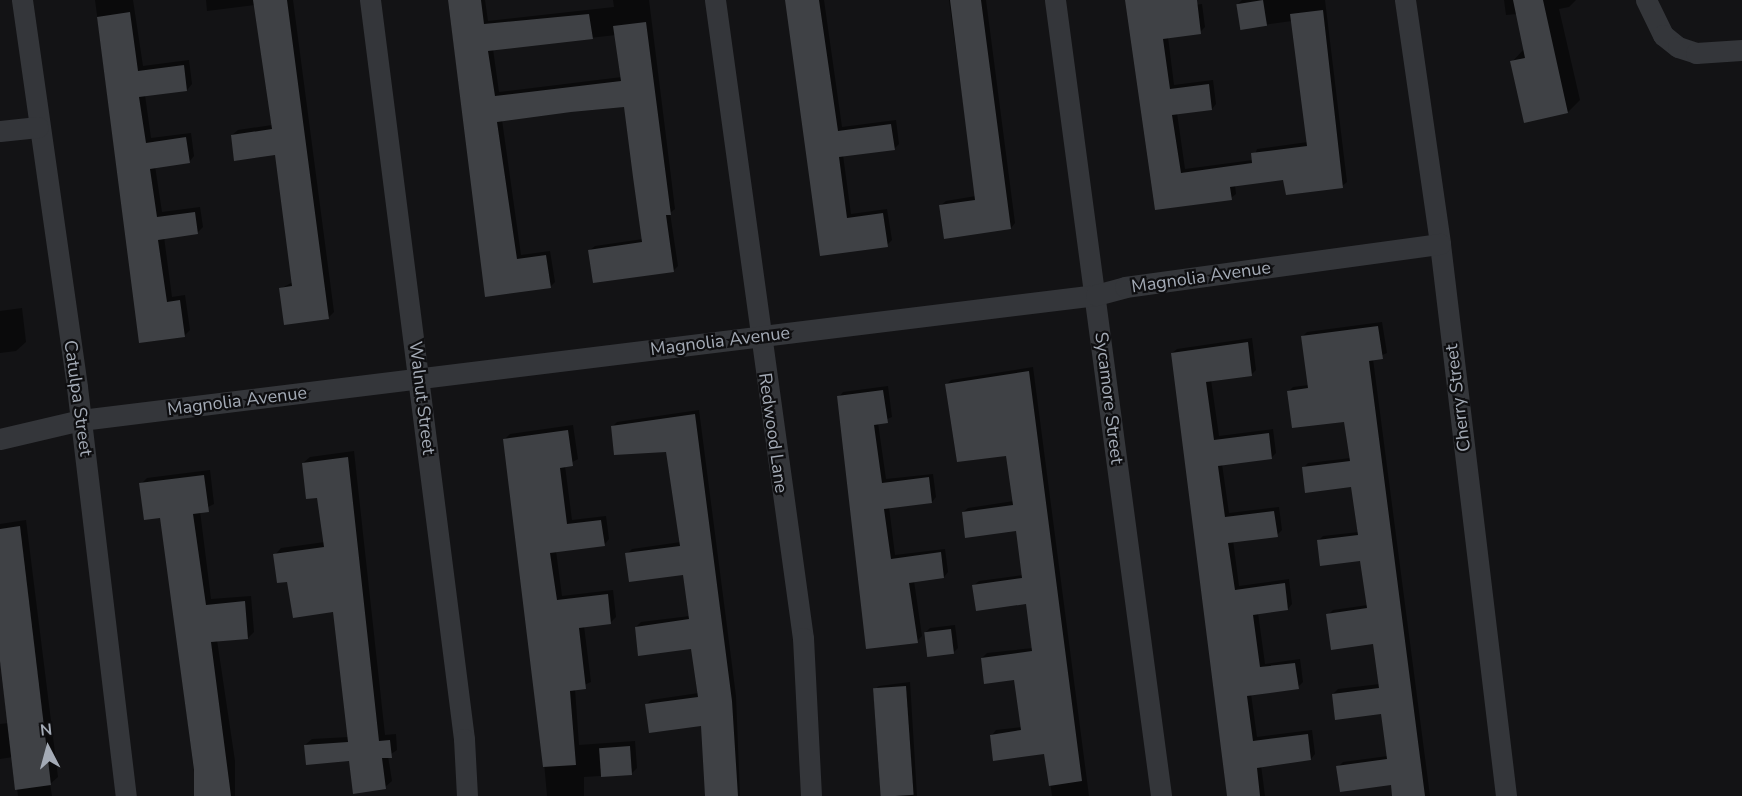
<!DOCTYPE html>
<html>
<head>
<meta charset="utf-8">
<style>
	body { margin:0 }
	#map { position:relative; width:1742px; height:796px; overflow:hidden; background:#131315; font-family:"Nunito Sans",sans-serif }
	div>[style] { position:absolute }
	.shadow>* { inset:0; background:#0007 }
	.building>* { inset:0; background:#3f4145; transform-origin:0 0 }
	.minor>* { height:21px; margin:-10.5px; padding:0 10.5px; transform-origin:10.5px; border-radius:10.5px; background:#34363a }
	span { translate:-50% -50%; white-space:nowrap; text-align:center; line-height:1.15; -webkit-text-stroke:4.5px #0e0e10; paint-order:stroke }
	.street-label { font-size:18px; color:#a4abb6 }
	.north { position:absolute; left:18px; top:718px; width:60px; height:60px; -webkit-text-stroke:4px #0e0e10; paint-order:stroke; rotate:354deg; font-size:16px; font-weight:700; line-height:24px; text-align:center; color:#a4abb6 }
	.north::after { content:''; display:block; margin:auto; width:21px; height:27px; background:#a4abb6; clip-path:polygon(50% 0,100% 100%,50% 72%,0 100%) }
</style>
</head>
<body>
<div id="map">
	<div class="shadow">
		<i style="clip-path:polygon(95px 0,133px 0,143px 66px,189px 60px,192px 84px,187px 90px,145px 95px,151px 138px,191px 133px,194px 156px,189px 162px,155px 166px,162px 212px,200px 207px,203px 227px,197px 233px,164px 237px,172px 297px,185px 295px,190px 330px,184px 336px,140px 341px)"></i>
		<i style="clip-path:polygon(206px 0,293px 0,334px 312px,329px 317px,280px 289px,293px 282px,276px 153px,232px 135px,238px 130px,272px 125px,255px 5px,207px 11px)"></i>
		<i style="clip-path:polygon(evenodd,448px 0,485px 0,488px 21px,614px 7px,613px 0,649px 0,675px 209px,670px 213px,678px 266px,673px 271px,590px 250px,595px 246px,643px 239px,625px 105px,502px 120px,521px 255px,550px 251px,555px 282px,550px 287px,487px 296px,448px 0,616px 35px,622px 77px,499px 92px,493px 49px,616px 35px)"></i>
		<i style="clip-path:polygon(788px 0,824px 0,842px 127px,896px 120px,899px 144px,894px 149px,843px 155px,851px 214px,887px 209px,892px 240px,887px 245px,822px 254px)"></i>
		<i style="clip-path:polygon(949px 0,986px 0,1015px 223px,1011px 228px,941px 205px,946px 201px,976px 196px)"></i>
		<i style="clip-path:polygon(1126px 0,1163px 0,1164px 9px,1202px 4px,1205px 27px,1200px 32px,1168px 37px,1174px 85px,1213px 80px,1216px 104px,1212px 109px,1177px 113px,1185px 169px,1253px 160px,1257px 149px,1308px 142px,1292px 21px,1241px 28px,1238px 4px,1242px 0,1325px 0,1347px 182px,1342px 186px,1285px 178px,1235px 185px,1236px 194px,1231px 198px,1156px 209px)"></i>
		<i style="clip-path:polygon(1504px 0,1576px 0,1569px 7px,1559px 9px,1580px 100px,1568px 112px,1512px 62px,1524px 49px,1517px 14px,1506px 15px)"></i>
		<i style="clip-path:polygon(22px 308px,26px 342px,16px 351px,0 353px,0 311px)"></i>
		<i style="clip-path:polygon(1382px 322px,1387px 353px,1373px 359px,1430px 796px,1394px 796px,1392px 784px,1338px 767px,1343px 762px,1388px 756px,1382px 712px,1333px 694px,1338px 689px,1380px 684px,1374px 642px,1328px 615px,1333px 610px,1368px 605px,1361px 559px,1318px 541px,1323px 536px,1359px 532px,1352px 486px,1303px 468px,1308px 463px,1351px 458px,1346px 420px,1289px 391px,1293px 387px,1309px 385px,1302px 337px,1307px 332px)"></i>
		<i style="clip-path:polygon(1252px 338px,1256px 370px,1252px 374px,1211px 380px,1219px 436px,1273px 429px,1276px 453px,1271px 458px,1222px 464px,1229px 513px,1279px 507px,1282px 530px,1277px 535px,1233px 540px,1239px 586px,1289px 579px,1292px 604px,1288px 609px,1258px 613px,1265px 664px,1300px 659px,1303px 682px,1298px 687px,1251px 694px,1257px 737px,1312px 730px,1315px 754px,1311px 759px,1261px 765px,1265px 796px,1229px 796px,1172px 353px,1177px 349px)"></i>
		<i style="clip-path:polygon(1033px 367px,1089px 796px,1052px 796px,1046px 752px,992px 735px,996px 730px,1022px 727px,1015px 678px,982px 658px,987px 653px,1033px 648px,1027px 602px,974px 585px,979px 581px,1023px 575px,1017px 529px,963px 512px,968px 508px,1014px 501px,1007px 454px,947px 384px,951px 380px)"></i>
		<i style="clip-path:polygon(888px 386px,892px 417px,878px 423px,886px 479px,933px 474px,936px 497px,932px 502px,889px 507px,895px 555px,945px 549px,948px 572px,944px 577px,914px 581px,922px 636px,917px 641px,839px 397px,843px 392px)"></i>
		<i style="clip-path:polygon(699px 410px,736px 696px,740px 796px,706px 796px,702px 725px,647px 704px,651px 700px,699px 693px,692px 647px,636px 627px,641px 622px,690px 616px,684px 573px,627px 554px,632px 549px,681px 542px,668px 450px,612px 427px,617px 422px)"></i>
		<i style="clip-path:polygon(573px 425px,578px 459px,565px 466px,572px 520px,606px 516px,609px 539px,604px 545px,556px 551px,562px 596px,613px 590px,616px 617px,611px 622px,584px 626px,591px 682px,575px 689px,579px 745px,635px 741px,637px 768px,631px 774px,584px 777px,584px 796px,547px 796px,538px 694px,505px 439px,510px 434px)"></i>
		<i style="clip-path:polygon(354px 451px,385px 735px,396px 734px,397px 750px,388px 756px,392px 781px,385px 787px,350px 760px,305px 745px,312px 739px,349px 737px,334px 610px,288px 580px,275px 555px,281px 548px,325px 542px,318px 496px,303px 463px,310px 457px)"></i>
		<i style="clip-path:polygon(210px 470px,214px 504px,200px 511px,211px 599px,251px 596px,254px 632px,248px 638px,217px 640px,235px 761px,235px 796px,197px 796px,162px 516px,141px 484px,147px 478px)"></i>
		<i style="clip-path:polygon(26px 520px,58px 777px,50px 784px,52px 796px,18px 796px,13px 757px,0 759px,0 724px,9px 723px,0 648px,0 524px)"></i>
		<i style="clip-path:polygon(955px 625px,958px 648px,953px 653px,925px 633px,930px 628px)"></i>
		<i style="clip-path:polygon(910px 682px,917px 796px,881px 796px,874px 690px,879px 686px)"></i>
	</div>
	<div class="building">
		<i style="clip-path:polygon(253px 0,287px 0,329px 319px,284px 325px,279px 288px,292px 286px,275px 155px,234px 161px,231px 135px,272px 129px)"></i>
		<i style="clip-path:polygon(448px 0,481px 0,484px 24px,589px 14px,593px 39px,488px 51px,495px 96px,621px 81px,613px 26px,646px 22px,671px 215px,666px 215px,674px 272px,593px 283px,588px 250px,642px 242px,633px 177px,624px 107px,571px 112px,497px 122px,517px 259px,546px 255px,551px 288px,485px 297px)"></i>
		<i style="clip-path:polygon(785px 0,819px 0,838px 131px,891px 124px,895px 150px,839px 157px,847px 218px,883px 213px,888px 247px,820px 256px)"></i>
		<i style="clip-path:polygon(950px 0,981px 0,1011px 229px,944px 239px,939px 205px,975px 200px)"></i>
		<i style="clip-path:polygon(1125px 0,1197px 0,1201px 34px,1163px 39px,1170px 89px,1209px 84px,1212px 110px,1172px 115px,1181px 173px,1252px 163px,1251px 153px,1307px 146px,1290px 14px,1323px 10px,1343px 188px,1286px 195px,1283px 180px,1230px 187px,1232px 200px,1155px 210px)"></i>
		<i style="left:1263px;top:0;width:26px;height:27px;rotate:81deg"></i>
		<i style="clip-path:polygon(1513px 0,1543px 0,1568px 113px,1524px 123px,1510px 61px,1525px 58px)"></i>
		<i style="clip-path:polygon(130px 12px,138px 71px,184px 65px,187px 91px,139px 97px,146px 143px,186px 137px,190px 163px,150px 169px,157px 217px,195px 212px,198px 234px,158px 240px,167px 302px,180px 300px,185px 337px,139px 343px,97px 17px)"></i>
		<i style="clip-path:polygon(1378px 326px,1383px 359px,1369px 361px,1425px 796px,1392px 796px,1391px 785px,1340px 792px,1336px 766px,1387px 759px,1381px 714px,1335px 720px,1332px 694px,1379px 688px,1373px 644px,1331px 650px,1326px 614px,1367px 608px,1360px 561px,1320px 566px,1317px 540px,1358px 535px,1351px 487px,1305px 493px,1302px 467px,1350px 461px,1344px 422px,1292px 428px,1287px 391px,1308px 388px,1301px 336px)"></i>
		<i style="clip-path:polygon(1248px 342px,1252px 376px,1206px 382px,1214px 440px,1269px 433px,1272px 459px,1218px 466px,1225px 517px,1274px 511px,1278px 537px,1228px 543px,1235px 590px,1285px 583px,1288px 610px,1253px 615px,1260px 667px,1295px 663px,1299px 689px,1247px 696px,1253px 741px,1308px 734px,1311px 760px,1257px 768px,1260px 796px,1227px 796px,1171px 353px)"></i>
		<i style="clip-path:polygon(1029px 371px,1082px 781px,1049px 786px,1044px 754px,993px 761px,990px 735px,1021px 730px,1014px 680px,984px 684px,981px 658px,1032px 651px,1026px 604px,976px 611px,972px 585px,1022px 578px,1016px 531px,965px 538px,962px 512px,1013px 505px,1006px 456px,957px 462px,945px 384px)"></i>
		<i style="clip-path:polygon(883px 390px,888px 423px,874px 425px,882px 483px,929px 477px,932px 503px,884px 509px,891px 559px,941px 552px,944px 578px,909px 583px,918px 643px,866px 649px,837px 396px)"></i>
		<i style="clip-path:polygon(695px 414px,732px 701px,738px 796px,705px 796px,701px 726px,649px 733px,645px 704px,698px 697px,691px 649px,638px 656px,635px 627px,689px 619px,683px 575px,629px 582px,625px 553px,680px 546px,666px 452px,614px 455px,611px 426px)"></i>
		<i style="clip-path:polygon(568px 430px,573px 466px,560px 468px,567px 524px,601px 520px,605px 546px,550px 553px,557px 600px,608px 594px,611px 624px,579px 628px,586px 689px,570px 691px,576px 765px,543px 767px,503px 439px)"></i>
		<i style="clip-path:polygon(348px 457px,379px 741px,390px 740px,392px 758px,382px 758px,386px 789px,353px 794px,349px 761px,306px 765px,304px 745px,348px 742px,333px 612px,293px 618px,287px 582px,277px 583px,273px 554px,324px 547px,317px 498px,306px 499px,302px 463px)"></i>
		<i style="clip-path:polygon(204px 475px,209px 512px,193px 514px,206px 605px,245px 601px,248px 639px,211px 642px,231px 796px,194px 796px,194px 770px,160px 518px,144px 520px,139px 483px)"></i>
		<i style="clip-path:polygon(20px 526px,51px 785px,15px 790px,0 661px,0 529px)"></i>
		<i style="left:951px;top:629px;width:25px;height:27px;rotate:83deg"></i>
		<i style="left:906px;top:686px;width:109px;height:33px;rotate:86deg"></i>
		<i style="left:630px;top:746px;width:29px;height:31px;rotate:86deg"></i>
	</div>
	<div class="minor">
		<i style="left:22px;top:0;width:391px;rotate:81.9deg"></i>
		<i style="left:77px;top:387px;width:412px;rotate:83.2deg"></i>
		<i style="left:370px;top:0;width:745px;rotate:82.75deg"></i>
		<i style="left:464px;top:739px;width:57px;rotate:87deg"></i>
		<i style="left:715px;top:0;width:644px;rotate:82.15deg"></i>
		<i style="left:803px;top:638px;width:158px;rotate:87.1deg"></i>
		<i style="left:1055px;top:0;width:803px;rotate:82.41deg"></i>
		<i style="left:1405px;top:0;width:246px;rotate:81.8deg"></i>
		<i style="left:1440px;top:244px;width:556px;rotate:83.18deg"></i>
		<i style="left:1646px;top:0;width:39px;rotate:64deg"></i>
		<i style="left:1663px;top:35px;width:19px;rotate:39deg"></i>
		<i style="left:1678px;top:47px;width:19px;rotate:18deg"></i>
		<i style="left:1696px;top:53px;width:46px;rotate:-3.7deg"></i>
		<i style="left:0;top:131px;width:38px;rotate:-6deg"></i>
		<i style="left:0;top:439px;width:83px;rotate:-13.2deg"></i>
		<i style="left:81px;top:420px;width:1023px;rotate:-7.02deg"></i>
		<i style="left:1096px;top:295px;width:30px;rotate:-15deg"></i>
		<i style="left:1125px;top:287px;width:318px;rotate:-7.8deg"></i>
	</div>
	<div class="street-label">
		<span style="left:1201px;top:277px;rotate:-8deg">Magnolia Avenue</span>
		<span style="left:720px;top:341px;rotate:-7deg">Magnolia Avenue</span>
		<span style="left:78px;top:398px;rotate:82deg">Catulpa Street</span>
		<span style="left:422px;top:398px;rotate:83deg">Walnut Street</span>
		<span style="left:1109px;top:398px;rotate:83deg">Sycamore Street</span>
		<span style="left:1458px;top:398px;rotate:-97deg">Cherry Street</span>
		<span style="left:237px;top:401px;rotate:-7deg">Magnolia Avenue</span>
		<span style="left:773px;top:433px;rotate:82deg">Redwood Lane</span>
	</div>
	<div class="north">N</div>
</div>
</body>
</html>
